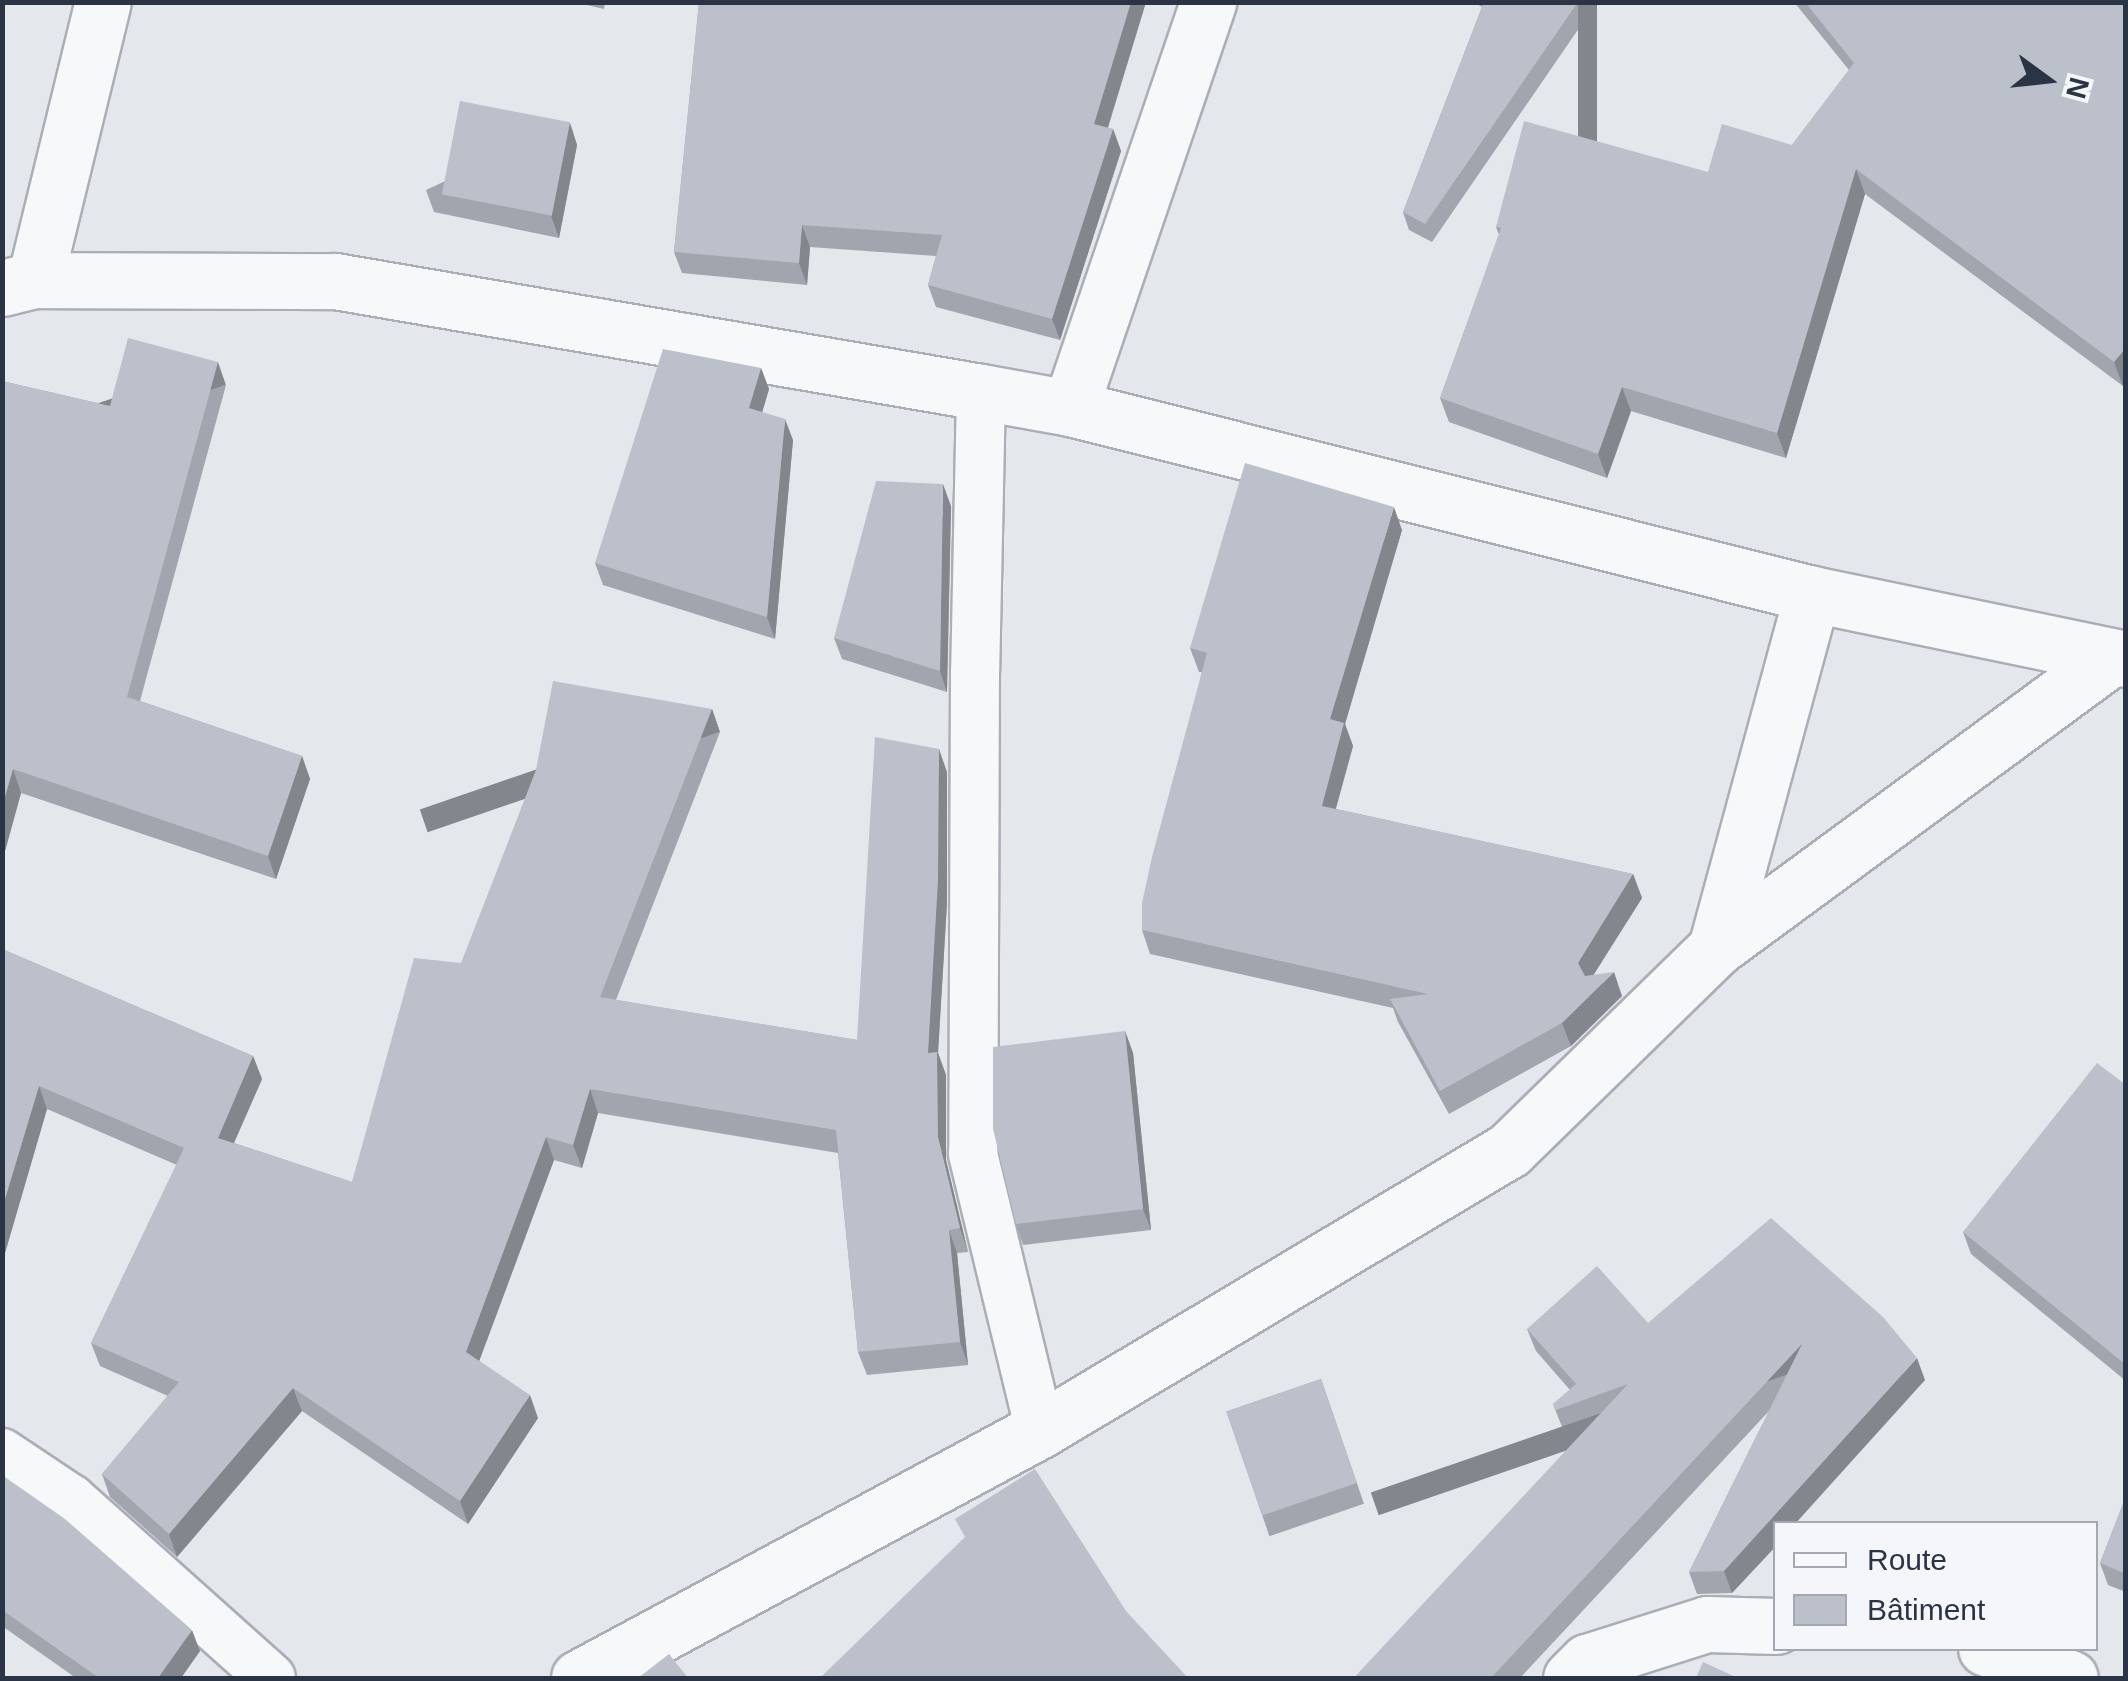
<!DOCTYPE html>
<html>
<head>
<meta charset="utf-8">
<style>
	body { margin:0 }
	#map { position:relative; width:2128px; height:1681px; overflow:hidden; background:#e4e7ec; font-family:Arial,sans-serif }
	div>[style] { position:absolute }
	.roads { filter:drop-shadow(2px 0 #a9aeb7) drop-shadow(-2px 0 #a9aeb7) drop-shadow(0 2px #a9aeb7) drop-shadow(0 -2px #a9aeb7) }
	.service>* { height:48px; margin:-24px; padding:0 24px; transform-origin:24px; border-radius:24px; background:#f7f8fa }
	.minor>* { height:55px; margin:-27.5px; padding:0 27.5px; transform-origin:27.5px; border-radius:27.5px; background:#f7f8fa }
	.wall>* { inset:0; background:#a1a5ae; transform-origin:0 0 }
	.shaded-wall>* { inset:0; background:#83868d; transform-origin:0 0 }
	.building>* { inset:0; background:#bbc0ca; transform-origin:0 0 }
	span { translate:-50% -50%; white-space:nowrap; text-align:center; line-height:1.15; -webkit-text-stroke:8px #f4f6f9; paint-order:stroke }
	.frame { position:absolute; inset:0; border:5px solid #2b3445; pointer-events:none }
	.legend { position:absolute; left:1773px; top:1521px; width:325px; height:130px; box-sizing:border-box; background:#f4f6f9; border:2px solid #a4a8b1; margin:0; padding:12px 18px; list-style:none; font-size:30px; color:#2b3445 }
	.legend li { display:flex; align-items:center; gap:20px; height:50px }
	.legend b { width:50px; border:2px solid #a4a8b1 }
	.north { position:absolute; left:1998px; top:30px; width:100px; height:100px; -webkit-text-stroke:8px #f4f6f9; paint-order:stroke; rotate:105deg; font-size:28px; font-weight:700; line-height:40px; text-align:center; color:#2b3445 }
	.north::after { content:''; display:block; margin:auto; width:35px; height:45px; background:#2b3445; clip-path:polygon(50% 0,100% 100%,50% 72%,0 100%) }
</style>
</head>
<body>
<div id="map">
	<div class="roads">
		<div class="service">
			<i style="left:981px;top:392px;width:279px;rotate:91.2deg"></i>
			<i style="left:975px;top:671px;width:483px;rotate:90.2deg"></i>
			<i style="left:973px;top:1154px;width:284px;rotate:76.4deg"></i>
			<i style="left:2px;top:1453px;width:83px;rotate:33.7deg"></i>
			<i style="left:71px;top:1499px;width:268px;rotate:41.8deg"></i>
		</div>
		<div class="minor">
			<i style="left:35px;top:280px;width:286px;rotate:-76.3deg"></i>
			<i style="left:2px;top:288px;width:34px;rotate:-14deg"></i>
			<i style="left:35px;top:280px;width:300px;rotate:0.2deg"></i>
			<i style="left:335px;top:281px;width:655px;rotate:9.75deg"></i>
			<i style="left:981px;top:392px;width:90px;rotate:10.2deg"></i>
			<i style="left:1070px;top:408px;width:765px;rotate:14.07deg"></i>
			<i style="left:1812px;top:594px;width:321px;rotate:11.7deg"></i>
			<i style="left:1070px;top:408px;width:429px;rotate:-71.2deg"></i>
			<i style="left:1716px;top:948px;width:367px;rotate:-74.8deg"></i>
			<i style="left:1986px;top:1648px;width:89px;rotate:19.7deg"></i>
			<i style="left:579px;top:1678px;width:523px;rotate:-28.28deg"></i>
			<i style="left:1040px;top:1430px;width:546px;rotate:-30.84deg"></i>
			<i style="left:1509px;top:1150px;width:289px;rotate:-44.3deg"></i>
			<i style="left:1716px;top:948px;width:488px;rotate:-36.3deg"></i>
			<i style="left:1571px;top:1678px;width:23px;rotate:-45deg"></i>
			<i style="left:1587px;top:1662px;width:126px;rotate:-17.6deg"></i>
			<i style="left:1707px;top:1624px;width:69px;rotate:1.7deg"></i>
		</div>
	</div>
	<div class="wall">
		<i style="clip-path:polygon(574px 2px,605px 2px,604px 9px)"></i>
		<i style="clip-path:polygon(699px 2px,1146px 2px,1108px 128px,1113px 129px,1121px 151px,1060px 340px,936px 307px,928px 285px,936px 256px,810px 247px,807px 285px,682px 273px,674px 252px)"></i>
		<i style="clip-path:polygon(1473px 2px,1597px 2px,1432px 242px,1409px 230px,1403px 212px,1482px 7px)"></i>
		<i style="clip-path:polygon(1794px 2px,2126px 2px,2126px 382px,2123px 386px,1865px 194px,1786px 458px,1631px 411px,1607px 478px,1449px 422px,1440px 398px,1499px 235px,1496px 227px,1708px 172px,1792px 145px,1849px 70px)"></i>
		<i style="clip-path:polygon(570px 123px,577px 145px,559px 238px,434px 212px,426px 190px)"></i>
		<i style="clip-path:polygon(761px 368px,769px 389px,762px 412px,793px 440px,775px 639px,603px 585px,595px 563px)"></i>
		<i style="clip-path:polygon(2px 381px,110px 406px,226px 385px,140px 701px,302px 756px,310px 779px,276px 879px,21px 793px,2px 862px)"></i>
		<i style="clip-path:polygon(951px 506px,947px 692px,842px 659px,834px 638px)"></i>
		<i style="clip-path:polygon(1402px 530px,1345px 724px,1353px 746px,1336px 809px,1633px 874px,1642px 898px,1593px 975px,1622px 996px,1571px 1046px,1449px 1114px,1398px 1022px,1393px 1008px,1150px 954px,1142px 930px,1202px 672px,1199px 672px,1190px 648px)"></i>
		<i style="clip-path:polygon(712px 709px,720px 732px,616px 1000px,857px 1040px,947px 772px,947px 903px,938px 1053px,946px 1075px,946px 1160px,968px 1252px,957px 1253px,968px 1365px,867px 1375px,858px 1352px,838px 1153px,598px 1113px,582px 1168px,554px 1160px,479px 1361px,538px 1418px,468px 1524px,302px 1411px,177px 1557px,110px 1497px,102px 1474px,168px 1396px,100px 1366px,91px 1343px,177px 1165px,47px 1109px,5px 1253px,2px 1253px,2px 949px,253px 1056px,262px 1079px,234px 1143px,352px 1182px,461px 963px)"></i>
		<i style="clip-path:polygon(1125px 1031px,1133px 1053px,1151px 1230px,1023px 1245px,1016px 1224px)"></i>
		<i style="clip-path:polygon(2126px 1085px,2126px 1381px,1971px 1254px,1963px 1232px)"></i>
		<i style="clip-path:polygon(1648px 1323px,1925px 1380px,1776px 1524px,1776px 1546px,1732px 1593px,1697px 1594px,1689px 1572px,1769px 1411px,1520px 1678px,1354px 1678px,1593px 1422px,1564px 1432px,1553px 1404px,1570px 1390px,1536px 1351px,1527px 1329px)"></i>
		<i style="left:1321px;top:1379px;width:132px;height:100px;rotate:71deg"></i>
		<i style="clip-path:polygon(2px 1475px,200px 1651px,181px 1678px,76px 1678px,2px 1626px)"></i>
		<i style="clip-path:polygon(2126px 1496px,2126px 1592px,2108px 1585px,2100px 1563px)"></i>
	</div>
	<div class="shaded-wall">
		<i style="clip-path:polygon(1131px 2px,1146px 2px,1102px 146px,1094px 124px)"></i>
		<i style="left:1578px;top:2px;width:19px;height:270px"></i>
		<i style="clip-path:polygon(570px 123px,577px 145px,559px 238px,551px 216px)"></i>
		<i style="clip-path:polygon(1113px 129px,1121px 151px,1060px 340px,1052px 319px)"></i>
		<i style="clip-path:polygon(1856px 169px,1865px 194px,1786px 458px,1777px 433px)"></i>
		<i style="clip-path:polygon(802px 225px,810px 247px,807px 285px,799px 263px)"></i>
		<i style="clip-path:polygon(2125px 347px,2126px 382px,2123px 386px,2114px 362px)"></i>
		<i style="left:218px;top:362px;width:24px;height:347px;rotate:71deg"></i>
		<i style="clip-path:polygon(761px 368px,769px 389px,757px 430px,749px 408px)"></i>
		<i style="clip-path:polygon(1622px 387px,1631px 411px,1607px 478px,1598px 454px)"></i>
		<i style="clip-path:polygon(785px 419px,793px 440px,775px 639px,767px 617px)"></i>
		<i style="clip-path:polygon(943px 484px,951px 506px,947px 692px,940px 671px)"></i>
		<i style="clip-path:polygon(1394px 507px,1402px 530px,1345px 724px,1353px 746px,1330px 829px,1322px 806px,1330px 719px)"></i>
		<i style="left:712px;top:709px;width:24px;height:309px;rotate:71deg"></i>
		<i style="clip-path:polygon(939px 749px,947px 772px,947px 903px,938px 1053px,946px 1075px,946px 1160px,968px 1252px,960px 1228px,938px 1137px,928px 1053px)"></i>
		<i style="clip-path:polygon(302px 756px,310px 779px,276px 879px,268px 856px)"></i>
		<i style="clip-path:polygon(13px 769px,21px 793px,2px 862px,2px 807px)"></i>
		<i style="clip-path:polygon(1633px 874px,1642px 898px,1586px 987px,1578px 963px)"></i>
		<i style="clip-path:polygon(1614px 972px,1622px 996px,1571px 1046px,1562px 1023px)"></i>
		<i style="clip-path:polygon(1125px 1031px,1133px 1053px,1151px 1230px,1143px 1209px)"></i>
		<i style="clip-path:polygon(253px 1056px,262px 1079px,226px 1161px,218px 1138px)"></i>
		<i style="clip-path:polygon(39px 1086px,47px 1109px,5px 1253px,2px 1247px,2px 1209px)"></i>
		<i style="clip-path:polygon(590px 1089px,598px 1113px,582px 1168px,573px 1145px)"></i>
		<i style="clip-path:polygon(546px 1137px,554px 1160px,474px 1375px,466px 1352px)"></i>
		<i style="clip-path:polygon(949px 1230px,957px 1253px,968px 1365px,960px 1342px)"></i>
		<i style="left:1802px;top:1344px;width:24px;height:456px;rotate:71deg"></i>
		<i style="clip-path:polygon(1917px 1358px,1925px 1380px,1795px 1524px,1776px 1524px,1776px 1546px,1732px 1593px,1724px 1571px)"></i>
		<i style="clip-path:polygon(293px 1388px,302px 1411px,177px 1557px,169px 1534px)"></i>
		<i style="clip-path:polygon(530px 1395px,538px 1418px,468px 1524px,460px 1501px)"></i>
		<i style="clip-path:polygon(192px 1630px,200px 1651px,181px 1678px,158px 1678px)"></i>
	</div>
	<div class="building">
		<i style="clip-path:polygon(699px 2px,1131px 2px,1094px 124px,1113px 129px,1052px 319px,928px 285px,942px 235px,802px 225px,799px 263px,674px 252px)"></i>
		<i style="clip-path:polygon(1484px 2px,1578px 2px,1425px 224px,1403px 212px)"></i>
		<i style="clip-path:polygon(1805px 2px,2126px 2px,2126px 348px,2114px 362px,1856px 169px,1777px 433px,1622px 387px,1598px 454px,1440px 398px,1501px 228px,1496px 227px,1524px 121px,1708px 172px,1722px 124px,1792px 145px,1854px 63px)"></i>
		<i style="left:460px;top:101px;width:112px;height:95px;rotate:11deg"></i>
		<i style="clip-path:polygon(128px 338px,218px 362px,127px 697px,302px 756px,268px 856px,13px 769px,2px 807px,2px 381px,110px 406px)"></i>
		<i style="clip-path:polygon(663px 349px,761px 368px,749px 408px,785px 419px,767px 617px,595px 563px)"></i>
		<i style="clip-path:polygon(1245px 463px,1394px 507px,1330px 719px,1344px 723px,1322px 806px,1633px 874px,1578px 963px,1585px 976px,1614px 972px,1562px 1023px,1440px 1091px,1390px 999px,1428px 994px,1142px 930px,1142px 903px,1152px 857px,1207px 653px,1190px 648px)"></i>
		<i style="clip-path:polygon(876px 481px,943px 484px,940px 671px,834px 638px)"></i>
		<i style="clip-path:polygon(553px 681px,712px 709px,600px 997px,857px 1040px,875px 737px,939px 749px,938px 880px,928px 1053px,937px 1052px,938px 1137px,960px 1228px,949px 1230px,960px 1342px,858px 1352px,836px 1130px,590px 1089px,573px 1145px,546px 1137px,466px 1352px,530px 1395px,460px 1501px,293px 1388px,169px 1534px,102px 1474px,179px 1382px,91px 1343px,184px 1148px,39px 1086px,2px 1209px,2px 949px,253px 1056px,218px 1138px,352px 1182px,414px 958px,461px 963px,536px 770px)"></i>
		<i style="clip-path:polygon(1125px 1031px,1143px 1209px,1016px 1224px,993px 1129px,993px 1047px)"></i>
		<i style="clip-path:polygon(2097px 1063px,2126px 1085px,2126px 1365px,1963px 1232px)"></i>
		<i style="clip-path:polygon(1771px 1218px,1883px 1317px,1917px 1358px,1724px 1571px,1689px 1572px,1802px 1344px,1491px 1678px,1354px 1678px,1628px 1384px,1556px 1410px,1553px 1404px,1576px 1384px,1527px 1329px,1597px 1266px,1648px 1323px)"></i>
		<i style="left:1321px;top:1379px;width:110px;height:100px;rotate:71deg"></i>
		<i style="clip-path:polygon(1035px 1469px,1126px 1611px,1188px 1678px,820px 1678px,965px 1537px,955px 1519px)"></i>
		<i style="clip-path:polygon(2px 1475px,65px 1519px,192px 1630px,158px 1678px,99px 1678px,2px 1610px)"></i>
		<i style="clip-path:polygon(2126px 1496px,2126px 1574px,2100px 1563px)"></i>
		<i style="clip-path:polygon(669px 1654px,688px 1678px,638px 1678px)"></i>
		<i style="clip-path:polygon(1703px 1662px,1738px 1678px,1696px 1678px)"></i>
	</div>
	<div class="frame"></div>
	<ul class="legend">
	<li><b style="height:12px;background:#f7f8fa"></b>Route</li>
	<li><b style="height:28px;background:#bbc0ca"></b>Bâtiment</li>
	</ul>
	<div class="north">N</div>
</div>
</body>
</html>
